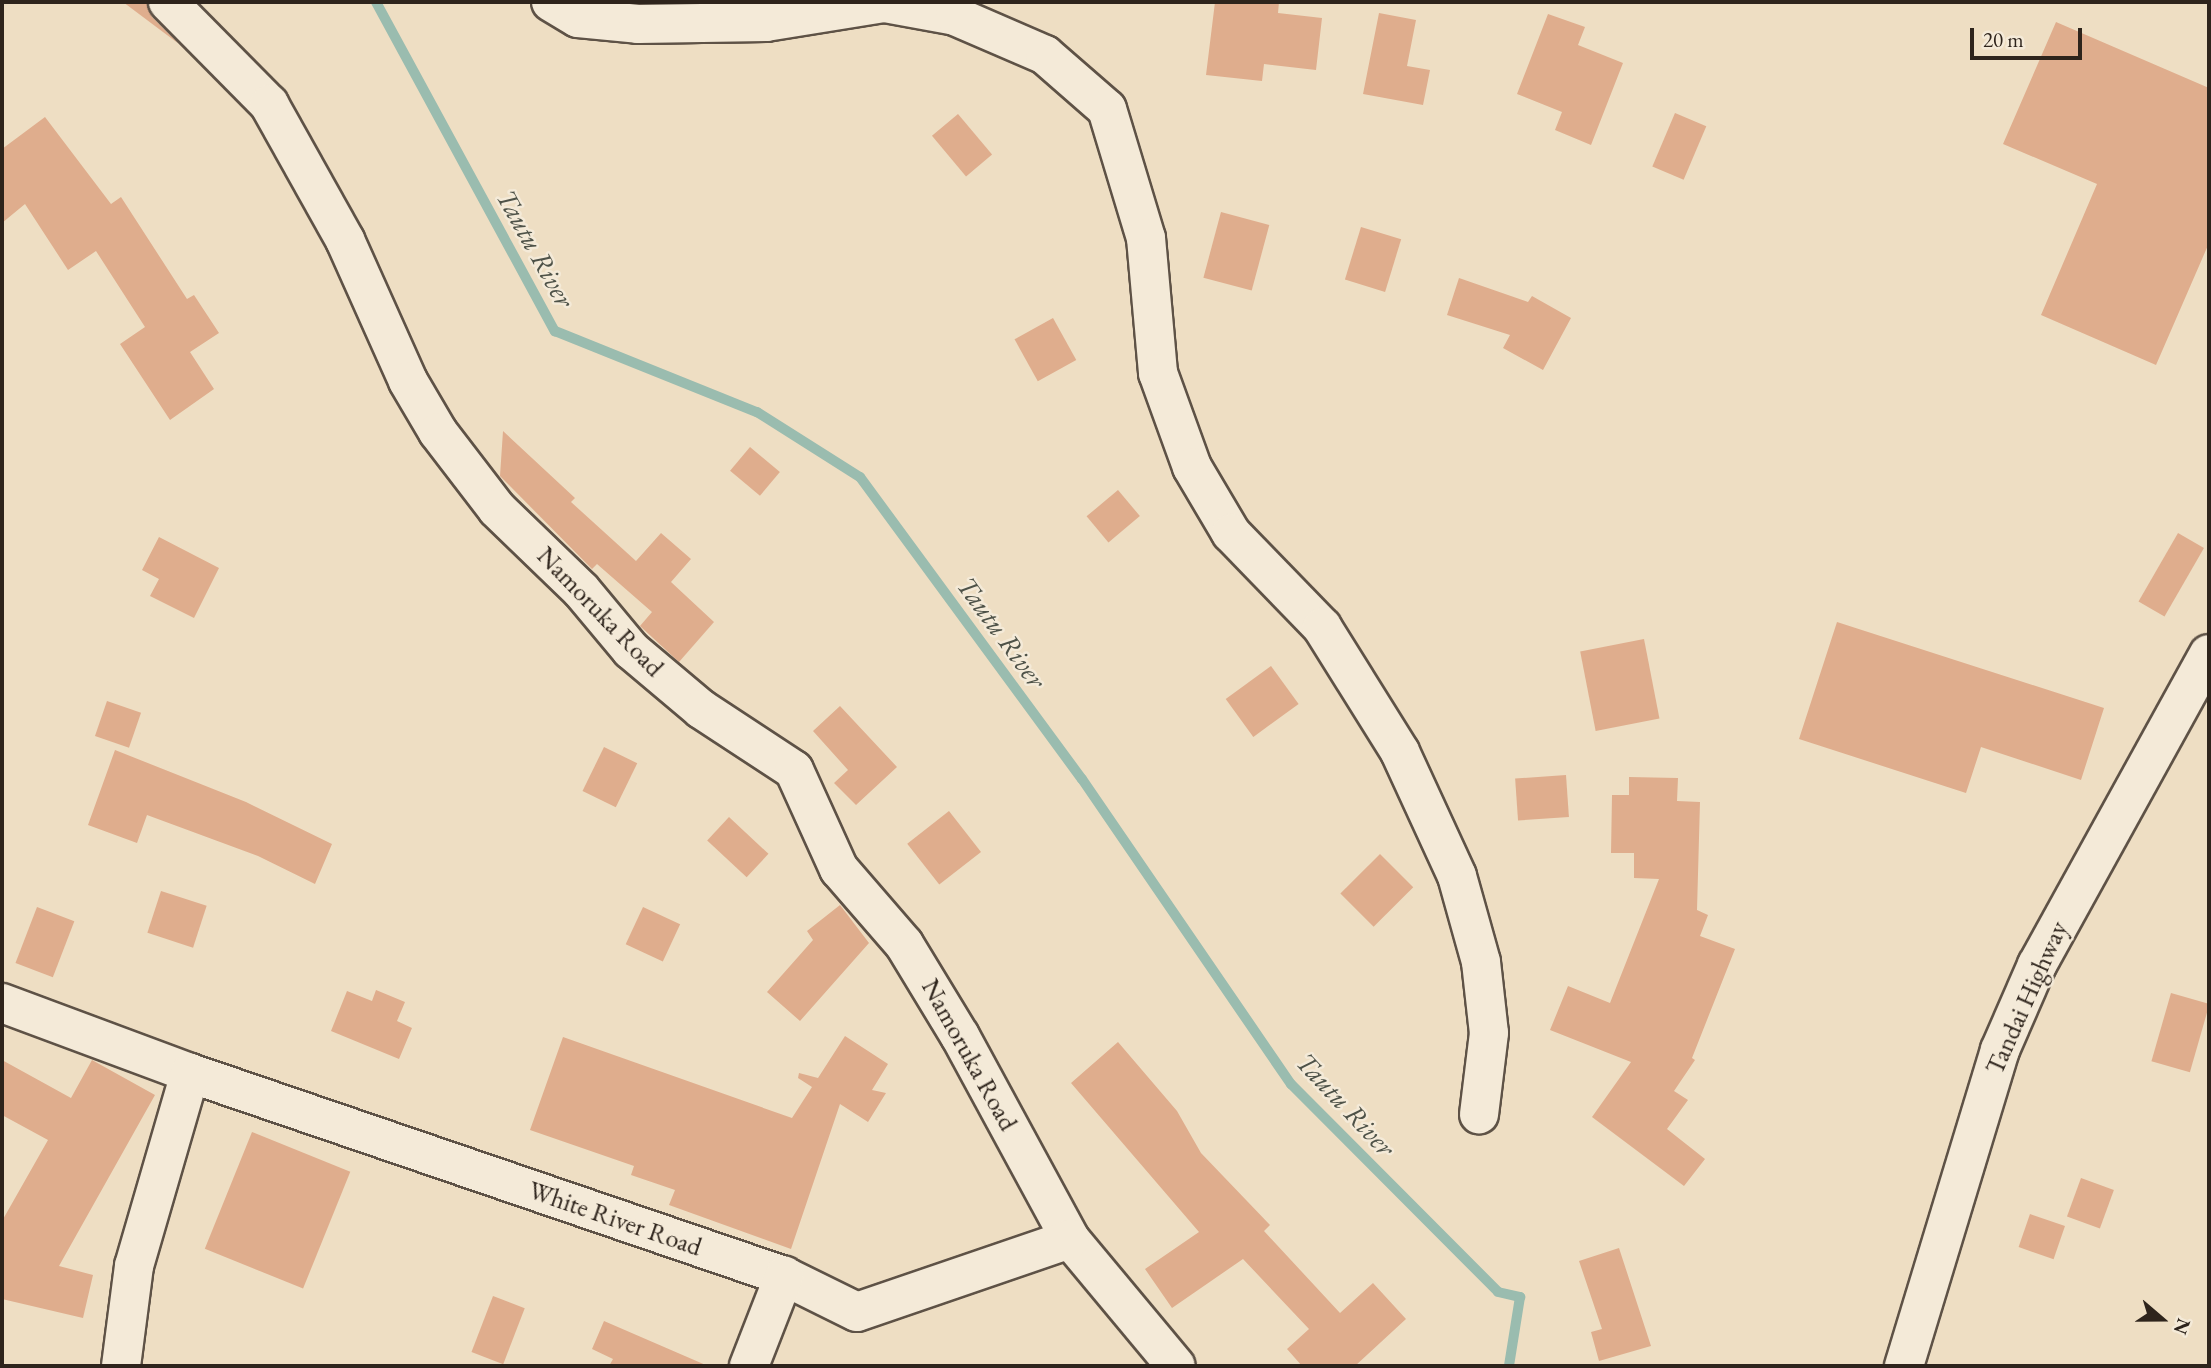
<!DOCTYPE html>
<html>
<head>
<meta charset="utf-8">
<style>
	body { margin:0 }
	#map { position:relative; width:2211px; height:1368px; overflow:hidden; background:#eedec3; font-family:"EB Garamond",serif }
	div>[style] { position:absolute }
	.stream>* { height:10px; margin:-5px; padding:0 5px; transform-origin:5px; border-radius:5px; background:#9abcaf }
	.building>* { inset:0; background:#dfad8d; transform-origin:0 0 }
	.roads { filter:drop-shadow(2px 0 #5e5246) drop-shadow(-2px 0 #5e5246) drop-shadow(0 2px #5e5246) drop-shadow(0 -2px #5e5246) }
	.street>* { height:38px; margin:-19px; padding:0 19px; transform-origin:19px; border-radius:19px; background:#f4ead8 }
	.secondary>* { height:38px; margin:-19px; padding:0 19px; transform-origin:19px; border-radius:19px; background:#f4ead8 }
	span { translate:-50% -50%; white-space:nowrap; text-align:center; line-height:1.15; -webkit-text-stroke:5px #f4ead8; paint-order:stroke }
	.street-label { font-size:26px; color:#2e241c }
	.water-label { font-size:28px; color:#4e5248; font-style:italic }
	.frame { position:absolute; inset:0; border:4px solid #2e241c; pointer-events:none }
	.north { position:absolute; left:2127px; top:1284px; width:70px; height:70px; -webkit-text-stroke:5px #f4ead8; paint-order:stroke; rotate:110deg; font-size:19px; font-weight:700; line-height:28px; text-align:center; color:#2e241c }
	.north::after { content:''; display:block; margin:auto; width:24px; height:32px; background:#2e241c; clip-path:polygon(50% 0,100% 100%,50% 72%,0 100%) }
	.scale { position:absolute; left:1970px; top:28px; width:112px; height:32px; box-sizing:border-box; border:4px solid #2e241c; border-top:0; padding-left:9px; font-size:21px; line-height:24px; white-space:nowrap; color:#2e241c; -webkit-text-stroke:5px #f4ead8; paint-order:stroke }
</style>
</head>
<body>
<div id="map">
	<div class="stream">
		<i style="left:376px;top:2px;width:375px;rotate:61.5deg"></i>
		<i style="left:555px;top:331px;width:218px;rotate:21.9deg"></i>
		<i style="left:757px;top:412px;width:122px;rotate:32.3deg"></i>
		<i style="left:860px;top:477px;width:375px;rotate:53.7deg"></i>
		<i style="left:1082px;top:779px;width:370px;rotate:55.6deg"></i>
		<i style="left:1291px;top:1084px;width:293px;rotate:45.1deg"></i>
		<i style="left:1498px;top:1292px;width:23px;rotate:13deg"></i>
		<i style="left:1520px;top:1297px;width:70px;rotate:99.1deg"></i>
	</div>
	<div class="building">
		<i style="clip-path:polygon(123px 2px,147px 2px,152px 17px,179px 44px)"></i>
		<i style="clip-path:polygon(1215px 2px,1279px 2px,1278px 13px,1322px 18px,1316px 70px,1264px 64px,1262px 81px,1206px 75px)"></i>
		<i style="clip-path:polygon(1379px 13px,1416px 20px,1407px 66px,1430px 70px,1423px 105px,1363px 94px)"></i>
		<i style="clip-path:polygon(1548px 14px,1585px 27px,1578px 45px,1623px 63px,1591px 145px,1555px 130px,1562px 112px,1517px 94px)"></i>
		<i style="clip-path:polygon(2056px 22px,2209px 88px,2209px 243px,2156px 365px,2041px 315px,2097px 184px,2003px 144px)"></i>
		<i style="left:1675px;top:113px;width:34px;height:58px;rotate:23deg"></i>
		<i style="left:958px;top:114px;width:53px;height:34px;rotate:50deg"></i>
		<i style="clip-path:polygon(45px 117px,111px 204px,121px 197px,187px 299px,194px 295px,219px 333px,190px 352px,214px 389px,170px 420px,120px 344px,145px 327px,96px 251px,68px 270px,25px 204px,2px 223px,2px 149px)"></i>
		<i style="left:1221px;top:212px;width:50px;height:68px;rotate:15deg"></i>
		<i style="left:1361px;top:227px;width:42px;height:55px;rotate:17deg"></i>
		<i style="clip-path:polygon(1459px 278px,1528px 302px,1532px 296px,1571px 318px,1543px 370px,1503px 348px,1510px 335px,1447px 315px)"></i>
		<i style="left:1053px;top:318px;width:48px;height:44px;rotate:61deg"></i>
		<i style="clip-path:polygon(503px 431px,575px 498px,571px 502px,636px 561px,661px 533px,691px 559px,671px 582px,714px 622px,679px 662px,640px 626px,652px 612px,597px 564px,592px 569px,500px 476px)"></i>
		<i style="left:750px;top:447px;width:39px;height:31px;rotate:40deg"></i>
		<i style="left:1118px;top:490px;width:34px;height:41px;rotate:50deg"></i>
		<i style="left:2178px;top:533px;width:30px;height:79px;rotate:30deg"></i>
		<i style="clip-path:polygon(159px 537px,219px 568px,194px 618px,150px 596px,159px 579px,142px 570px)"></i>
		<i style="clip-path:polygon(1837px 622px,2104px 708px,2081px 780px,1981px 747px,1966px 793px,1799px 739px)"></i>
		<i style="left:1644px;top:639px;width:81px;height:65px;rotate:79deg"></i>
		<i style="left:1271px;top:666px;width:47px;height:56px;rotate:54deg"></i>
		<i style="left:107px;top:701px;width:36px;height:37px;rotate:19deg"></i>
		<i style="clip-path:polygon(840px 706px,897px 767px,856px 805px,834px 783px,848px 770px,813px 731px)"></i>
		<i style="left:604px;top:747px;width:37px;height:49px;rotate:26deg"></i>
		<i style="clip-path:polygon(115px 750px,246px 802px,332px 844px,315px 884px,258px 856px,147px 815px,137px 843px,88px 825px)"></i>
		<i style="left:1566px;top:775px;width:42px;height:51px;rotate:86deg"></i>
		<i style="clip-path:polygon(1629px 777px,1678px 778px,1677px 801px,1700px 802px,1697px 910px,1708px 915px,1700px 936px,1735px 949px,1692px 1058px,1695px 1060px,1674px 1091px,1688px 1100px,1667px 1129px,1705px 1159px,1684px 1186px,1592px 1117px,1631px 1062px,1550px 1030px,1568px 986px,1610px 1003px,1659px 879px,1634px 878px,1634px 853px,1611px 853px,1612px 795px,1629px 795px)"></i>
		<i style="left:949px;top:811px;width:52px;height:53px;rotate:52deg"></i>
		<i style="left:729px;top:817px;width:54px;height:32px;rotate:43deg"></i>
		<i style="left:1380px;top:854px;width:47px;height:56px;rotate:45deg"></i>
		<i style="left:161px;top:891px;width:48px;height:44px;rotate:18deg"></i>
		<i style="clip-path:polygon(840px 905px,869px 943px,800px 1021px,767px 992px,813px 940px,807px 931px)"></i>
		<i style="left:37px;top:907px;width:40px;height:60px;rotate:21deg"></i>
		<i style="left:643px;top:907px;width:41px;height:41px;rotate:25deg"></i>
		<i style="clip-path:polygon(376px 990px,405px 1002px,397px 1021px,412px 1028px,399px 1059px,331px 1031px,347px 991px,372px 1001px)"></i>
		<i style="left:2171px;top:993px;width:40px;height:71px;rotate:16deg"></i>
		<i style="clip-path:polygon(845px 1036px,888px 1064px,872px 1090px,886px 1093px,868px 1122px,840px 1104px,791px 1249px,669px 1205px,675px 1190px,631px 1175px,634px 1166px,530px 1130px,563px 1037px,792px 1118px,812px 1087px,798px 1078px,799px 1073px,818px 1078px)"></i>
		<i style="clip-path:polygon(1118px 1042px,1177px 1111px,1201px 1153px,1270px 1225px,1264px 1231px,1340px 1313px,1373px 1283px,1406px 1319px,1355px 1366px,1302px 1366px,1287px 1349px,1309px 1329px,1243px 1259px,1172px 1308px,1145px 1269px,1199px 1232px,1071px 1083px)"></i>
		<i style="clip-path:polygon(2px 1060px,71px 1098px,92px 1060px,155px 1095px,59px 1266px,93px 1275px,83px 1318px,2px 1299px,2px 1221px,48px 1140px,2px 1115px)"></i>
		<i style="left:252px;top:1132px;width:106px;height:126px;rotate:22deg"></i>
		<i style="left:2081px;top:1178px;width:35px;height:41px;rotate:20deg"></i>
		<i style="left:2030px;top:1214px;width:37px;height:35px;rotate:19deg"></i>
		<i style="clip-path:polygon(1619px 1248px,1651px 1346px,1599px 1361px,1591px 1332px,1602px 1329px,1579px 1261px)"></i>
		<i style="left:493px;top:1296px;width:34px;height:60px;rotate:21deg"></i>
		<i style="clip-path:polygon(604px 1321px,708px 1366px,609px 1366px,613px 1359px,592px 1349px)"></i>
	</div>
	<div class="roads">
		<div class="street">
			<i style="left:168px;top:2px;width:144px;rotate:45.3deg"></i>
			<i style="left:269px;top:104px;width:156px;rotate:60.8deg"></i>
			<i style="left:345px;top:240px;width:154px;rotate:65.9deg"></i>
			<i style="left:408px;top:381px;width:59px;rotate:59.5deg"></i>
			<i style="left:438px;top:432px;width:97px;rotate:52.5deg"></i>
			<i style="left:497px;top:509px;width:117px;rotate:44deg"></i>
			<i style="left:581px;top:590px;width:78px;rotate:50.2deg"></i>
			<i style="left:631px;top:650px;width:92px;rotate:40.1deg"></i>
			<i style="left:701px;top:709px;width:111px;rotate:33.3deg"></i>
			<i style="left:794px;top:770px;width:109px;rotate:65.6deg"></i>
			<i style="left:839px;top:869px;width:99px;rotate:49.1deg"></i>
			<i style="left:904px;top:944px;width:108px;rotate:58.7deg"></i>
			<i style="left:960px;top:1036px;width:231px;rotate:61.5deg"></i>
			<i style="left:1070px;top:1239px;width:165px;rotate:50.2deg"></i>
			<i style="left:551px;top:2px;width:31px;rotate:31deg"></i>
			<i style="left:578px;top:18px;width:60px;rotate:5.7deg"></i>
			<i style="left:638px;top:24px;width:128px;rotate:-0.9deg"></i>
			<i style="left:766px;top:22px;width:121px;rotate:-9.1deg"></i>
			<i style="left:885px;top:3px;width:71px;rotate:10.5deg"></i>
			<i style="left:955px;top:16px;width:98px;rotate:23.4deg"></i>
			<i style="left:1045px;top:55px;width:82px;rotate:41.1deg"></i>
			<i style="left:1107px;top:109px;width:135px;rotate:73.2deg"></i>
			<i style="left:1146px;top:238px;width:136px;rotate:84.9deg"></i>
			<i style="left:1158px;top:373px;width:100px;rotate:70.1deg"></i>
			<i style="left:1192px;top:467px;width:77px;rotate:59.4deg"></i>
			<i style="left:1231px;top:533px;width:131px;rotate:45.9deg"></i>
			<i style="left:1322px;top:627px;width:147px;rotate:58deg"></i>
			<i style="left:1400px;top:752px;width:136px;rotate:65.3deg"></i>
			<i style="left:1457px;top:876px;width:89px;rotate:74.4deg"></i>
			<i style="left:1481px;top:962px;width:71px;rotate:83.6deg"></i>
			<i style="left:1489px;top:1033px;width:82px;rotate:97deg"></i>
			<i style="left:2px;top:1003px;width:201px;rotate:20.4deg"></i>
			<i style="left:190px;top:1073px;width:628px;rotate:18.87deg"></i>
			<i style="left:784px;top:1276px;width:81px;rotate:26.3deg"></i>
			<i style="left:857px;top:1312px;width:225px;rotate:-18.9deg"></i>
			<i style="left:121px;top:1366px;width:101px;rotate:-82.6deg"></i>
			<i style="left:134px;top:1266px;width:201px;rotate:-73.8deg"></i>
			<i style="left:749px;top:1366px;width:97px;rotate:-68.7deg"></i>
		</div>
		<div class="secondary">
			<i style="left:1904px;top:1366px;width:330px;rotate:-73.1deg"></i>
			<i style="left:2000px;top:1050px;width:93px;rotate:-66.5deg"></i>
			<i style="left:2037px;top:965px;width:355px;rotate:-61.1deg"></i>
		</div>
	</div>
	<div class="street-label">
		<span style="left:600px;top:612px;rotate:46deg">Namoruka Road</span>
		<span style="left:2027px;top:998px;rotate:-66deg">Tandai Highway</span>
		<span style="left:969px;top:1055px;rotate:61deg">Namoruka Road</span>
		<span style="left:615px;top:1219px;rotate:19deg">White River Road</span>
	</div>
	<div class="water-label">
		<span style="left:536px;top:248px;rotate:61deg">Tautu River</span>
		<span style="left:1002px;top:632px;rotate:54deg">Tautu River</span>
		<span style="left:1346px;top:1104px;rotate:47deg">Tautu River</span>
	</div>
	<div class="frame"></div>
	<div class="north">N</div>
	<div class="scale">20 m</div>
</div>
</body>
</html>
